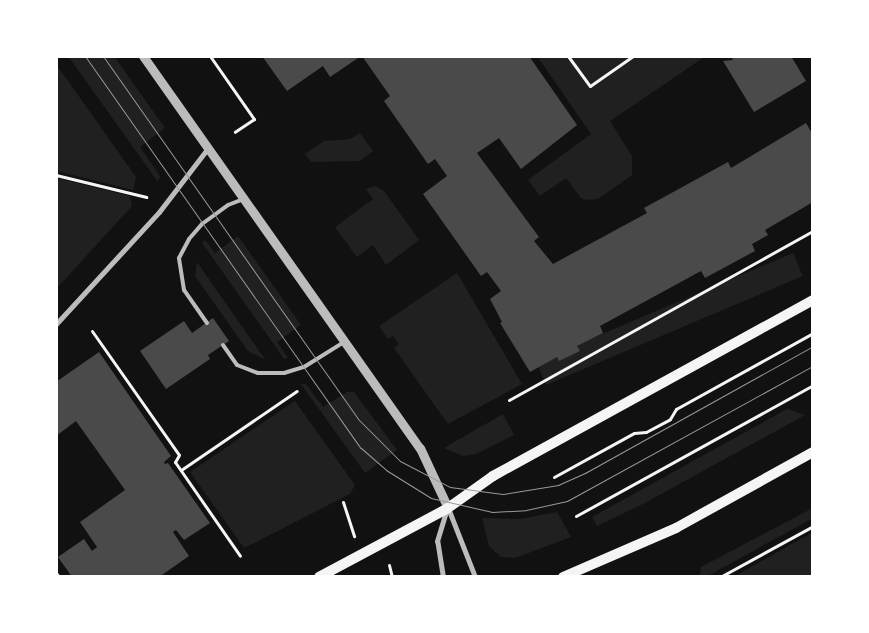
<!DOCTYPE html>
<html>
<head>
<meta charset="utf-8">
<style>
	body { margin:0 }
	#map { position:relative; width:869px; height:633px; overflow:hidden; background:#111; font-family:"Space Grotesk",sans-serif }
	div>[style] { position:absolute }
	.green>* { inset:0; background:#202020; transform-origin:0 0 }
	.building>* { inset:0; background:#4a4a4a }
	.path>* { height:3px; margin:-1.5px; padding:0 1.5px; transform-origin:1.5px; border-radius:1.5px; background:#f5f5f5 }
	.service>* { height:4px; margin:-2px; padding:0 2px; transform-origin:2px; border-radius:2px; background:#bcbcbc }
	.minor>* { height:5px; margin:-2.5px; padding:0 2.5px; transform-origin:2.5px; border-radius:2.5px; background:#bcbcbc }
	.tertiary>* { height:9px; margin:-4.5px; padding:0 4.5px; transform-origin:4.5px; border-radius:4.5px; background:#bcbcbc }
	.secondary>* { height:10px; margin:-5px; padding:0 5px; transform-origin:5px; border-radius:5px; background:#f5f5f5 }
	.tram>* { height:1px; margin:-0.5px; padding:0 0.5px; transform-origin:0.5px; border-radius:0.5px; background:#9a9a9a }
	span { translate:-50% -50%; white-space:nowrap; text-align:center; line-height:1.15; -webkit-text-stroke:4px #fff; paint-order:stroke }
	.frame { position:absolute; inset:0; border:58px solid #fff; pointer-events:none }
</style>
</head>
<body>
<div id="map">
	<div class="green">
		<i style="clip-path:polygon(68px 56px,114px 56px,165px 128px,140px 147px,160px 176px,158px 182px)"></i>
		<i style="clip-path:polygon(537px 56px,706px 56px,610px 121px,632px 156px,632px 175px,598px 199px,587px 200px,581px 198px,566px 178px,540px 196px,528px 180px,591px 134px)"></i>
		<i style="clip-path:polygon(56px 64px,136px 177px,133px 190px,56px 171px)"></i>
		<i style="clip-path:polygon(360px 133px,373px 151px,360px 161px,311px 162px,305px 154px,324px 141px,350px 139px)"></i>
		<i style="clip-path:polygon(56px 178px,130px 196px,132px 206px,56px 289px)"></i>
		<i style="clip-path:polygon(375px 186px,384px 191px,419px 240px,386px 265px,373px 245px,357px 257px,335px 227px,373px 199px,366px 189px)"></i>
		<i style="clip-path:polygon(238px 236px,301px 325px,277px 342px,288px 358px,284px 359px,280px 353px,202px 243px,205px 240px,215px 253px)"></i>
		<i style="left:793px;top:253px;width:25px;height:279px;rotate:67deg"></i>
		<i style="clip-path:polygon(197px 262px,262px 355px,266px 360px,248px 351px,195px 276px)"></i>
		<i style="clip-path:polygon(457px 273px,522px 384px,448px 424px,394px 348px,399px 344px,393px 336px,388px 339px,379px 326px)"></i>
		<i style="clip-path:polygon(301px 384px,306px 384px,323px 407px,347px 392px,354px 392px,397px 450px,365px 473px)"></i>
		<i style="clip-path:polygon(295px 401px,355px 485px,350px 494px,244px 548px,190px 472px)"></i>
		<i style="clip-path:polygon(787px 409px,805px 415px,645px 503px,597px 526px,592px 517px)"></i>
		<i style="clip-path:polygon(503px 414px,514px 435px,476px 454px,463px 456px,444px 448px)"></i>
		<i style="clip-path:polygon(813px 508px,813px 518px,706px 577px,700px 577px,701px 567px)"></i>
		<i style="clip-path:polygon(557px 512px,571px 537px,515px 558px,501px 557px,489px 546px,482px 518px,520px 519px)"></i>
		<i style="clip-path:polygon(813px 532px,813px 577px,736px 577px,735px 576px)"></i>
	</div>
	<div class="building">
		<i style="clip-path:polygon(262px 56px,361px 56px,330px 77px,323px 66px,287px 91px)"></i>
		<i style="clip-path:polygon(362px 56px,529px 56px,577px 125px,521px 169px,499px 138px,477px 153px,539px 237px,534px 241px,553px 264px,647px 213px,644px 208px,728px 162px,731px 168px,806px 123px,813px 135px,813px 202px,765px 230px,768px 235px,752px 244px,755px 251px,705px 278px,701px 271px,600px 326px,603px 333px,577px 346px,580px 351px,559px 361px,557px 357px,530px 372px,500px 323px,502px 322px,490px 299px,501px 291px,487px 272px,481px 276px,423px 194px,447px 176px,435px 159px,428px 164px,384px 101px,390px 96px)"></i>
		<i style="clip-path:polygon(731px 56px,791px 56px,806px 81px,754px 112px,723px 61px,733px 60px)"></i>
		<i style="clip-path:polygon(213px 318px,229px 341px,208px 355px,210px 359px,166px 389px,140px 351px,184px 321px,192px 333px)"></i>
		<i style="clip-path:polygon(99px 352px,171px 456px,164px 462px,165px 464px,168px 463px,210px 523px,184px 540px,176px 530px,173px 532px,189px 556px,159px 577px,72px 577px,58px 557px,84px 539px,92px 551px,97px 547px,80px 522px,125px 490px,76px 421px,56px 436px,56px 382px)"></i>
	</div>
	<div class="path">
		<i style="left:210px;top:56px;width:77px;rotate:55.1deg"></i>
		<i style="left:254px;top:119px;width:23px;rotate:146deg"></i>
		<i style="left:568px;top:56px;width:37px;rotate:54deg"></i>
		<i style="left:590px;top:86px;width:52px;rotate:-34.9deg"></i>
		<i style="left:56px;top:175px;width:93px;rotate:13.7deg"></i>
		<i style="left:92px;top:331px;width:151px;rotate:54.9deg"></i>
		<i style="left:179px;top:455px;width:8px;rotate:120deg"></i>
		<i style="left:175px;top:462px;width:114px;rotate:55.3deg"></i>
		<i style="left:509px;top:400px;width:348px;rotate:-29.1deg"></i>
		<i style="left:181px;top:470px;width:140px;rotate:-34.3deg"></i>
		<i style="left:554px;top:477px;width:91px;rotate:-28.8deg"></i>
		<i style="left:634px;top:433px;width:12px;rotate:-5deg"></i>
		<i style="left:646px;top:432px;width:27px;rotate:-28deg"></i>
		<i style="left:670px;top:419px;width:12px;rotate:-59deg"></i>
		<i style="left:676px;top:409px;width:157px;rotate:-29deg"></i>
		<i style="left:343px;top:502px;width:36px;rotate:72deg"></i>
		<i style="left:576px;top:516px;width:271px;rotate:-28.9deg"></i>
		<i style="left:389px;top:565px;width:12px;rotate:76deg"></i>
		<i style="left:56px;top:573px;width:5px;rotate:53deg"></i>
		<i style="left:720px;top:577px;width:106px;rotate:-28.7deg"></i>
	</div>
	<div class="service">
		<i style="left:207px;top:323px;width:40px;rotate:-124.9deg"></i>
		<i style="left:184px;top:290px;width:32px;rotate:-99deg"></i>
		<i style="left:179px;top:258px;width:21px;rotate:-62deg"></i>
		<i style="left:189px;top:239px;width:20px;rotate:-49deg"></i>
		<i style="left:202px;top:224px;width:32px;rotate:-36deg"></i>
		<i style="left:228px;top:205px;width:17px;rotate:-21deg"></i>
		<i style="left:223px;top:345px;width:24px;rotate:55deg"></i>
		<i style="left:237px;top:365px;width:22px;rotate:21deg"></i>
		<i style="left:258px;top:373px;width:26px"></i>
		<i style="left:284px;top:373px;width:21px;rotate:-17deg"></i>
		<i style="left:304px;top:367px;width:47px;rotate:-32deg"></i>
	</div>
	<div class="minor">
		<i style="left:56px;top:324px;width:152px;rotate:-47.4deg"></i>
		<i style="left:159px;top:212px;width:81px;rotate:-52.6deg"></i>
		<i style="left:448px;top:508px;width:74px;rotate:68.6deg"></i>
		<i style="left:443px;top:577px;width:36px;rotate:-99deg"></i>
		<i style="left:437px;top:541px;width:31px;rotate:-73deg"></i>
	</div>
	<div class="tertiary">
		<i style="left:143px;top:56px;width:480px;rotate:54.8deg"></i>
		<i style="left:420px;top:448px;width:66px;rotate:65deg"></i>
	</div>
	<div class="secondary">
		<i style="left:319px;top:577px;width:146px;rotate:-28.1deg"></i>
		<i style="left:448px;top:508px;width:55px;rotate:-35.4deg"></i>
		<i style="left:493px;top:476px;width:365px;rotate:-28.8deg"></i>
		<i style="left:563px;top:577px;width:123px;rotate:-23.4deg"></i>
		<i style="left:676px;top:528px;width:157px;rotate:-29deg"></i>
	</div>
	<div class="tram">
		<i style="left:85px;top:56px;width:479px;rotate:54.9deg"></i>
		<i style="left:361px;top:448px;width:33px;rotate:41deg"></i>
		<i style="left:386px;top:470px;width:53px;rotate:31.9deg"></i>
		<i style="left:431px;top:498px;width:63px;rotate:12.9deg"></i>
		<i style="left:492px;top:512px;width:34px;rotate:-3deg"></i>
		<i style="left:526px;top:510px;width:42px;rotate:-12.4deg"></i>
		<i style="left:567px;top:501px;width:281px;rotate:-28.8deg"></i>
		<i style="left:103px;top:56px;width:445px;rotate:54.9deg"></i>
		<i style="left:359px;top:420px;width:58px;rotate:45deg"></i>
		<i style="left:400px;top:461px;width:56px;rotate:27.5deg"></i>
		<i style="left:450px;top:487px;width:53px;rotate:7.5deg"></i>
		<i style="left:503px;top:494px;width:56px;rotate:-9.3deg"></i>
		<i style="left:558px;top:485px;width:30px;rotate:-24deg"></i>
		<i style="left:585px;top:473px;width:261px;rotate:-29.1deg"></i>
	</div>
	<div class="frame"></div>
</div>
</body>
</html>
